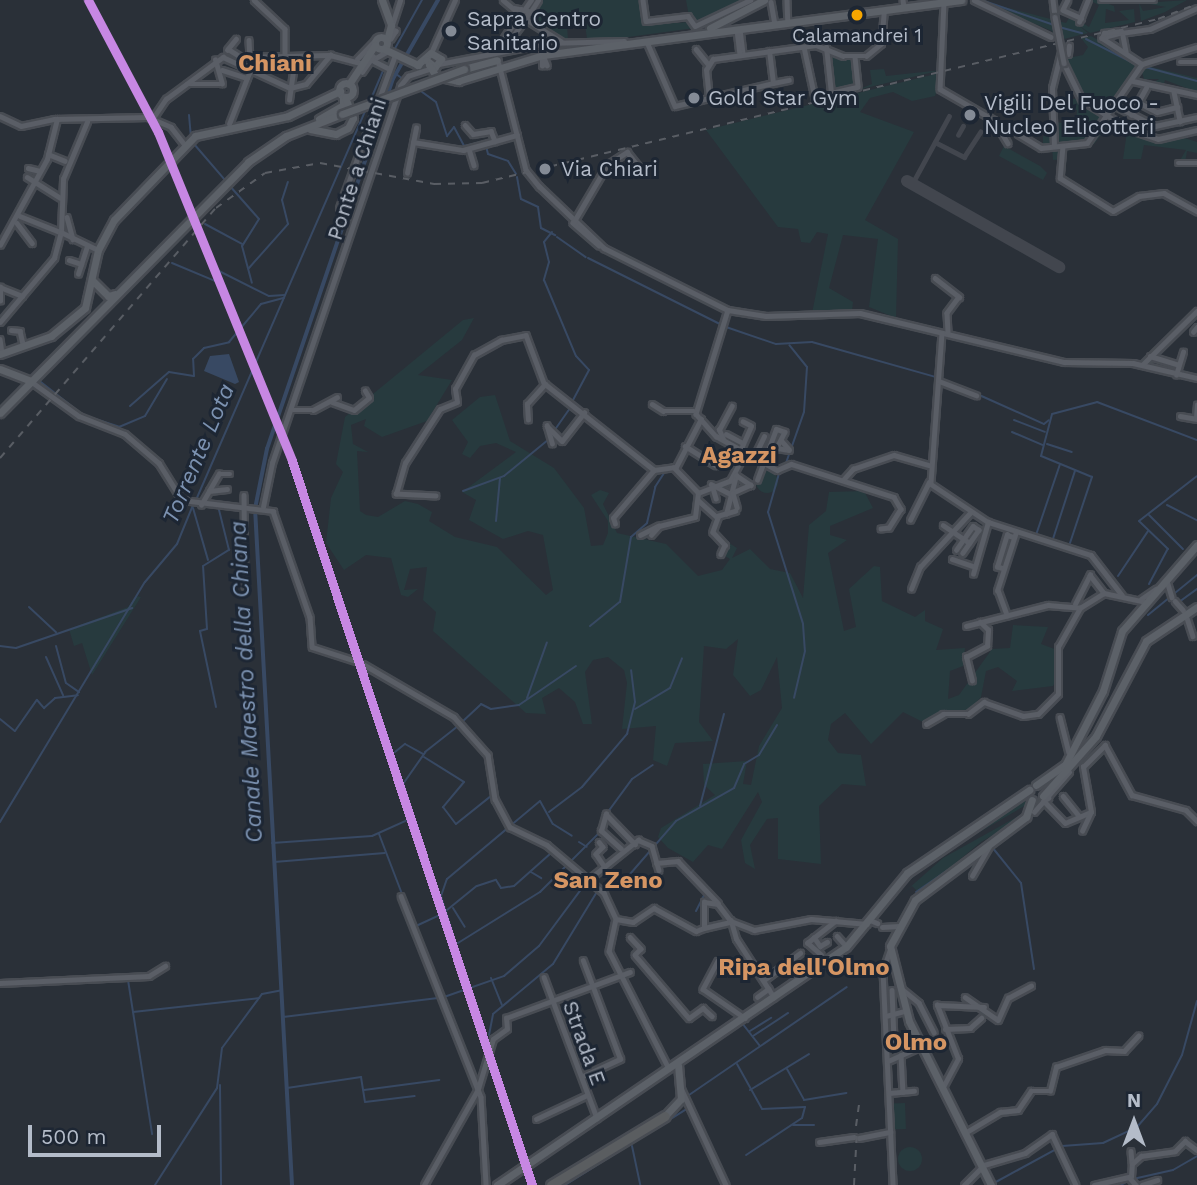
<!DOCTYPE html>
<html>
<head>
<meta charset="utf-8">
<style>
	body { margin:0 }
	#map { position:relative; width:1197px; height:1185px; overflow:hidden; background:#2a3038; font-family:"Work Sans",sans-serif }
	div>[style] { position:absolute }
	.green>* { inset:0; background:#273a3e; transform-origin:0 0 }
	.round { border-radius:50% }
	.water>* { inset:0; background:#384963 }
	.stream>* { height:2px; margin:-1px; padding:0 1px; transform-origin:1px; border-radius:1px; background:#384963 }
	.canal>* { height:3.5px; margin:-1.75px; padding:0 1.75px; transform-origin:1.75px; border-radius:1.75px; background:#384963 }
	.taxiway>* { height:4.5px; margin:-2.25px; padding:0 2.25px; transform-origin:2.25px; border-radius:2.25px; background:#42464e }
	.runway>* { height:12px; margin:-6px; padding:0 6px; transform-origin:6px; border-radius:6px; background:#42464e }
	.roads { filter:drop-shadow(2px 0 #484c53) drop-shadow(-2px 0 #484c53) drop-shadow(0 2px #484c53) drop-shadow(0 -2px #484c53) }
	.minor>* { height:4.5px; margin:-2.25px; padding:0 2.25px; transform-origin:2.25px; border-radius:2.25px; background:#5a5e66 }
	.major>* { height:7px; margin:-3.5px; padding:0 3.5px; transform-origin:3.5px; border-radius:3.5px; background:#5c6168 }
	.major>.ring { margin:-3.5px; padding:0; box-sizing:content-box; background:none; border:7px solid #5c6168; border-radius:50% }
	.highway>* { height:9px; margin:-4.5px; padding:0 4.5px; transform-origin:4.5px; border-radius:4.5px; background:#5a5d60 }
	.rail>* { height:2px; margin-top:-1px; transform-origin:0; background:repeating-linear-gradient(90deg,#595d64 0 7px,transparent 0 14px) }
	.bridges { filter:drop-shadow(2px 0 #484c53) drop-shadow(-2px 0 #484c53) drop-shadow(0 2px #484c53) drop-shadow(0 -2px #484c53) }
	.minor-bridge>* { height:4.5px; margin:-2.25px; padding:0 2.25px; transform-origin:2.25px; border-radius:2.25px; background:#5a5e66 }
	.major-bridge>* { height:7px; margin:-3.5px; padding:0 3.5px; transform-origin:3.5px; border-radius:3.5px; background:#5c6168 }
	.rail-1>* { height:9px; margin:-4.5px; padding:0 4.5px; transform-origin:4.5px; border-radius:4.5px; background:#c787e3 }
	.dots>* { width:19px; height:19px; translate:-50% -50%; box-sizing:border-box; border:4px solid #1d2633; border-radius:50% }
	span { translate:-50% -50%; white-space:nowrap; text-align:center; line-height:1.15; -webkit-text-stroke:6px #1d2633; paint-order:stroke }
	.bus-label { font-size:19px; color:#b4bcc9 }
	.poi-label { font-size:21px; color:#b4bcc9 }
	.left { translate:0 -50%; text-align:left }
	.street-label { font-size:21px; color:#b4bcc9 }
	.water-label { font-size:23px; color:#7c92b1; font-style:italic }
	.quarter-label { font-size:24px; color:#d59563; font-weight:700 }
	.north { position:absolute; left:1099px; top:1087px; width:70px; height:70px; -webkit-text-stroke:5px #1d2633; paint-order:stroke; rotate:0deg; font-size:19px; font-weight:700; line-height:28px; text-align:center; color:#b4bcc9 }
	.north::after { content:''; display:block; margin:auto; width:24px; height:32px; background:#b4bcc9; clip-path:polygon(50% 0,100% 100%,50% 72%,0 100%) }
	.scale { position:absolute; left:28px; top:1125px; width:133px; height:32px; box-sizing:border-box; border:4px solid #b4bcc9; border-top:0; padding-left:9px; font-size:21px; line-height:24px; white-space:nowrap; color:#b4bcc9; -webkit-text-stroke:5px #1d2633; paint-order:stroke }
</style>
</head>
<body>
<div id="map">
	<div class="green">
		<i style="clip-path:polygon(541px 0,640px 0,643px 25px,690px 22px,686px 0,757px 0,717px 25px,599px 41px,587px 39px,585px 24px,567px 26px,568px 39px,562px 39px,531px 16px)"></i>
		<i style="clip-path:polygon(978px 0,1066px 23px,1071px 15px,1089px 27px,1099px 5px,1089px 0,1098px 0,1114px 6px,1115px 12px,1106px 9px,1105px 23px,1129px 20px,1119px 11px,1134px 9px,1135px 22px,1090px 33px,1078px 25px,1088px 33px,1056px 41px,1052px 31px)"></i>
		<i style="clip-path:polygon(1187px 0,1165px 12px,1141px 21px,1139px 3px,1143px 11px,1166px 7px,1144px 3px)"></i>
		<i style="clip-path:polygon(1091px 36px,1143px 65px,1197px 78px,1197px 92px,1165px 80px,1163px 86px,1147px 87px,1159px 79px,1144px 79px,1141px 69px,1108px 117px,1153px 138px,1197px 130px,1182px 137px,1197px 142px,1197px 153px,1187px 151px,1185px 163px,1179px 162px,1186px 150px,1144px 145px,1141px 159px,1123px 159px,1127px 132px,1111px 122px,1094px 144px,1065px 148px,1066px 159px,1053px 160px,1052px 146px,1043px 146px,1043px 136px,1052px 136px,1052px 122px,1076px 124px,1077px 110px,1053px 108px,1053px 97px,1077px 99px,1063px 59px,1083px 55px,1088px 47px,1081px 38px)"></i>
		<i style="clip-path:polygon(827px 53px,853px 59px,856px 86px,832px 91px)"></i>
		<i style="clip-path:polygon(884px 69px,886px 76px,942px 70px,857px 90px,872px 84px,870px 70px)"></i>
		<i style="clip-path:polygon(944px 72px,935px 96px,912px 101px,893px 92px,870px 98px,860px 112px,914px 132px,865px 220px,898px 239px,896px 318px,869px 307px,878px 239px,843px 235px,829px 288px,853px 302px,852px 311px,812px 313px,828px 234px,817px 232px,810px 243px,801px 242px,798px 229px,778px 227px,706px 130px)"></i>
		<i style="clip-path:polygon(1004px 146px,1040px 166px,1047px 173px,1043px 180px,999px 156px)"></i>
		<i style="clip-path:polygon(474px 318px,462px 340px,418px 375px,452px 380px,427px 421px,382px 437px,364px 426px,366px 419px,351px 425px,353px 444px,368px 452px,357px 451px,360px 511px,366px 515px,378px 517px,405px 501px,418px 504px,432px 512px,429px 521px,455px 537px,497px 547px,546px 595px,553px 590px,543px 535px,528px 531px,503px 539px,469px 520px,476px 500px,462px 492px,516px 452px,496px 443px,480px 446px,470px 458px,462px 454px,468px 442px,452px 420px,480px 397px,495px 395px,510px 441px,554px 468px,584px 508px,591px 546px,603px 545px,608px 533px,608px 521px,591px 495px,600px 490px,609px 493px,603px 504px,617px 533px,666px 544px,698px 576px,722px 570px,730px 559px,722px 554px,729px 543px,737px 548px,732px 558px,750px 549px,770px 569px,790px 573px,803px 598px,809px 525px,826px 511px,829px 492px,864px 491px,873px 508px,830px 526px,830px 535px,847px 540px,828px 553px,844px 631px,856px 627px,849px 589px,874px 566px,880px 567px,882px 601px,915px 617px,925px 610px,925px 621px,943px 629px,936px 650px,965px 648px,963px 666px,950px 671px,948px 699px,959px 695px,992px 649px,1010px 648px,1013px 625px,1048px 627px,1041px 644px,1057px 650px,1060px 673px,1053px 686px,1012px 691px,1017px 681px,998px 667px,986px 671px,981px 697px,970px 709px,923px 722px,903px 712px,871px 744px,845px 713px,831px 724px,828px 740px,838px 753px,861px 755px,866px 786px,842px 784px,819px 806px,821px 864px,778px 859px,778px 818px,767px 819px,750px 845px,755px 869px,745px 863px,741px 840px,762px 802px,758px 792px,722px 849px,708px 845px,693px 862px,668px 848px,658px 837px,661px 828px,715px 795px,704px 785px,703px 764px,747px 761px,743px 784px,751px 785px,759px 746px,782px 708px,777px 657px,761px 690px,750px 696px,733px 675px,738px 639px,726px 649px,704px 646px,699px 722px,713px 741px,675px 743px,667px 766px,653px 760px,656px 726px,622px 729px,627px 683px,624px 670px,608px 657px,593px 660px,585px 672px,592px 724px,583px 724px,575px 702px,559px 688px,542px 698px,546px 714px,526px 713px,433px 631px,436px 612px,423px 600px,427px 567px,410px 569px,404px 590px,418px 589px,408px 597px,401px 595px,391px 558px,366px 555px,344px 570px,326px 543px,331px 498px,343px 472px,336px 464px,345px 417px,463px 320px)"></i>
		<i class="round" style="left:756px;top:471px;width:22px;height:22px"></i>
		<i style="clip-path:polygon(136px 596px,141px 597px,92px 675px,82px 643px,74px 646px,69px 629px,128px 607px)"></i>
		<i style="clip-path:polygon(1025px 801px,1031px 808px,1025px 816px,981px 842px,919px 893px,912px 886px,899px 897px,943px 858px,1029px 810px,1026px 805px,935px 858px,891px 897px,905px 878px,977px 828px)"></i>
		<i style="left:905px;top:1103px;width:26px;height:14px;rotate:88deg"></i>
		<i class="round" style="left:898px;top:1147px;width:24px;height:24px"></i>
	</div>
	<div class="water">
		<i style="clip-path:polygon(229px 354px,239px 382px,235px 384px,204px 371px,210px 356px)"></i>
	</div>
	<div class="stream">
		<i style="left:984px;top:1px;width:74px;rotate:18.9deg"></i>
		<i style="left:1059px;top:27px;width:24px;rotate:15deg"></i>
		<i style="left:1086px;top:39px;width:57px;rotate:27deg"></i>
		<i style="left:393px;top:52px;width:60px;rotate:-60.9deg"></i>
		<i style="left:1145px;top:67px;width:54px;rotate:15.1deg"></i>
		<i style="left:396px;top:74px;width:9px;rotate:36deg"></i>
		<i style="left:418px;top:89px;width:22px;rotate:36deg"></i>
		<i style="left:436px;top:102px;width:36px;rotate:72deg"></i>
		<i style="left:447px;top:136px;width:11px;rotate:-52deg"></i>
		<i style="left:454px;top:127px;width:21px;rotate:62deg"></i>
		<i style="left:464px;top:146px;width:22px;rotate:-13deg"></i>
		<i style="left:371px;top:99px;width:33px;rotate:-67deg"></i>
		<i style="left:189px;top:115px;width:22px;rotate:85deg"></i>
		<i style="left:194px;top:144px;width:48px;rotate:49.3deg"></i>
		<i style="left:486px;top:146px;width:8px;rotate:76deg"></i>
		<i style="left:488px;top:154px;width:21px;rotate:19deg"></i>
		<i style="left:508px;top:161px;width:15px;rotate:58deg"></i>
		<i style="left:517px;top:177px;width:22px;rotate:80deg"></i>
		<i style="left:521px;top:199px;width:19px;rotate:25deg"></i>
		<i style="left:538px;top:207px;width:21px;rotate:82deg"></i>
		<i style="left:541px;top:228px;width:16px;rotate:27deg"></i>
		<i style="left:229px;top:185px;width:45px;rotate:48.6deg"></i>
		<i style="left:259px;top:219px;width:32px;rotate:122deg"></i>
		<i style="left:242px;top:246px;width:38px;rotate:75deg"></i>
		<i style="left:205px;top:224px;width:42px;rotate:28.4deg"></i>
		<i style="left:552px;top:232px;width:13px;rotate:129deg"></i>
		<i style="left:544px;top:242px;width:21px;rotate:76deg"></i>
		<i style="left:549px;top:262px;width:19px;rotate:106deg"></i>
		<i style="left:544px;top:280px;width:82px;rotate:67.2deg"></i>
		<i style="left:576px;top:356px;width:19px;rotate:47deg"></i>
		<i style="left:589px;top:370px;width:36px;rotate:118deg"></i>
		<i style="left:557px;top:237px;width:35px;rotate:35deg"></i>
		<i style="left:588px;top:258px;width:148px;rotate:26.6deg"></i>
		<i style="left:172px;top:263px;width:47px;rotate:22.7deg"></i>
		<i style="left:215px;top:281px;width:11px;rotate:-68deg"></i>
		<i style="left:219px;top:271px;width:56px;rotate:26.6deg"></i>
		<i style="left:269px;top:296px;width:16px;rotate:-4deg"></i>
		<i style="left:249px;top:268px;width:59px;rotate:-48.4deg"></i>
		<i style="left:288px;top:224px;width:25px;rotate:-104deg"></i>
		<i style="left:282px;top:200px;width:19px;rotate:-72deg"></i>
		<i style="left:726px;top:327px;width:53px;rotate:18.8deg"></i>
		<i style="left:776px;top:344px;width:36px;rotate:-3deg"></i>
		<i style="left:812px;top:342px;width:129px;rotate:15.8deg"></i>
		<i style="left:37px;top:379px;width:58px;rotate:38deg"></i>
		<i style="left:83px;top:415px;width:38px;rotate:18deg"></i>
		<i style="left:119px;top:427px;width:28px;rotate:-23deg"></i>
		<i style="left:145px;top:416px;width:43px;rotate:-59.3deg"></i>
		<i style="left:709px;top:379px;width:19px;rotate:-72deg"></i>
		<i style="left:951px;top:383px;width:12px;rotate:20deg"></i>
		<i style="left:977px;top:394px;width:73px;rotate:24.1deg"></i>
		<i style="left:1044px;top:424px;width:6px;rotate:-39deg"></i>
		<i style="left:130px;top:406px;width:52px;rotate:-41.1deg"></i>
		<i style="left:169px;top:372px;width:25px;rotate:9deg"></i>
		<i style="left:194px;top:376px;width:17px;rotate:-93deg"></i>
		<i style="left:193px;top:359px;width:16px;rotate:-45deg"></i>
		<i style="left:204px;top:348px;width:26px;rotate:-13deg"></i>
		<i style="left:229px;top:342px;width:50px;rotate:-49.9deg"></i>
		<i style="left:261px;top:304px;width:24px;rotate:-15deg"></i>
		<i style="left:695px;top:410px;width:11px;rotate:-75deg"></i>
		<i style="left:1014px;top:420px;width:33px;rotate:21deg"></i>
		<i style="left:554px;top:431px;width:29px;rotate:-55deg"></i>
		<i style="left:1012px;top:432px;width:33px;rotate:23deg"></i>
		<i style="left:1047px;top:444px;width:26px;rotate:18deg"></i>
		<i style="left:786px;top:463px;width:54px;rotate:-70.6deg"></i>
		<i style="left:804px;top:412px;width:45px;rotate:-86.2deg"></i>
		<i style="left:807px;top:367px;width:28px;rotate:-129deg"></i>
		<i style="left:780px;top:470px;width:44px;rotate:105.9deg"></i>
		<i style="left:768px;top:512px;width:117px;rotate:72.6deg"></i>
		<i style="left:803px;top:624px;width:27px;rotate:86deg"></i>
		<i style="left:805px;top:651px;width:48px;rotate:103.2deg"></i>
		<i style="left:463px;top:491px;width:44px;rotate:-20.1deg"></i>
		<i style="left:504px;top:476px;width:58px;rotate:-39.4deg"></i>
		<i style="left:196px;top:500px;width:429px;rotate:-66.5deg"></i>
		<i style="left:1167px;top:505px;width:34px;rotate:27deg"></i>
		<i style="left:193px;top:508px;width:54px;rotate:73.9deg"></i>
		<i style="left:1149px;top:515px;width:48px;rotate:45deg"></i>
		<i style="left:496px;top:521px;width:43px;rotate:-84.7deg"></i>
		<i style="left:1036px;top:535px;width:75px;rotate:-71.3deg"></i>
		<i style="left:1052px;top:542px;width:75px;rotate:-72.1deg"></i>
		<i style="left:1070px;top:543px;width:70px;rotate:-71.6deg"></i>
		<i style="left:1092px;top:477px;width:55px;rotate:-157.6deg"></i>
		<i style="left:1041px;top:456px;width:43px;rotate:-75.3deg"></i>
		<i style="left:1052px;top:414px;width:47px;rotate:-14.9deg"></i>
		<i style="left:1097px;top:402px;width:107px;rotate:20.8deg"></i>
		<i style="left:1118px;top:576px;width:54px;rotate:-56.3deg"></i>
		<i style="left:1149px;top:584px;width:40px;rotate:-62deg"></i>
		<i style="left:1168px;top:549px;width:40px;rotate:-136deg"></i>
		<i style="left:1139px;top:521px;width:73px;rotate:-37.8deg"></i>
		<i style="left:1179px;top:602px;width:22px;rotate:-36deg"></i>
		<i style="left:29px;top:607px;width:37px;rotate:43deg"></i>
		<i style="left:1148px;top:615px;width:63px;rotate:-39.2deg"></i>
		<i style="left:590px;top:626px;width:38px;rotate:-39deg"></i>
		<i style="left:620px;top:602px;width:66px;rotate:-80.4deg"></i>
		<i style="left:631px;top:537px;width:21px;rotate:-41deg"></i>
		<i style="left:647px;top:523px;width:37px;rotate:-77deg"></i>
		<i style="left:655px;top:487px;width:20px;rotate:-57deg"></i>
		<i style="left:0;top:646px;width:16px;rotate:7deg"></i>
		<i style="left:16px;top:648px;width:123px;rotate:-19deg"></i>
		<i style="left:56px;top:646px;width:38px;rotate:75deg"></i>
		<i style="left:66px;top:683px;width:16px;rotate:35deg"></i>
		<i style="left:46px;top:657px;width:42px;rotate:65.9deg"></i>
		<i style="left:527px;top:698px;width:59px;rotate:-70.3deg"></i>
		<i style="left:216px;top:707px;width:78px;rotate:-101.9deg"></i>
		<i style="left:200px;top:631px;width:7px;rotate:-16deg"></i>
		<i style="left:207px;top:629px;width:63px;rotate:-93.6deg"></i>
		<i style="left:203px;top:566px;width:31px;rotate:-32deg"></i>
		<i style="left:229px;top:550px;width:45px;rotate:-104deg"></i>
		<i style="left:635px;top:709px;width:41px;rotate:-31deg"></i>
		<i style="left:670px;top:688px;width:32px;rotate:-68deg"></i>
		<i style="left:0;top:719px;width:19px;rotate:39deg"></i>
		<i style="left:15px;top:731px;width:38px;rotate:-55deg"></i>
		<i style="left:37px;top:700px;width:11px;rotate:49deg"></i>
		<i style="left:44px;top:708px;width:15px;rotate:-42deg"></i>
		<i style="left:55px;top:698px;width:23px;rotate:-7deg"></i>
		<i style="left:462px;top:722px;width:26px;rotate:-43deg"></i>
		<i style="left:481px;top:704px;width:11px;rotate:27deg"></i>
		<i style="left:491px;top:709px;width:28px;rotate:-8deg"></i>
		<i style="left:519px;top:705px;width:69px;rotate:-34.4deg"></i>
		<i style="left:395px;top:752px;width:13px;rotate:-39deg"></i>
		<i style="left:405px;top:744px;width:21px;rotate:29deg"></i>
		<i style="left:424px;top:757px;width:47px;rotate:32deg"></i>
		<i style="left:464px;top:782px;width:33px;rotate:130deg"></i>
		<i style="left:443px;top:807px;width:21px;rotate:53deg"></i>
		<i style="left:456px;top:824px;width:45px;rotate:-38.7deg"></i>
		<i style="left:700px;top:806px;width:95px;rotate:-75.4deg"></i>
		<i style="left:549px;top:812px;width:41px;rotate:-37.1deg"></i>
		<i style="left:582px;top:787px;width:70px;rotate:-49.7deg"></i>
		<i style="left:627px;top:734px;width:33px;rotate:-76deg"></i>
		<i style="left:635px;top:702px;width:32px;rotate:-97deg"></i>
		<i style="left:602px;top:820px;width:51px;rotate:-53.8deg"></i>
		<i style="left:632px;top:779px;width:25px;rotate:-34deg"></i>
		<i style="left:0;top:822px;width:280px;rotate:-58.9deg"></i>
		<i style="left:145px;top:582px;width:50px;rotate:-49.9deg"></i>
		<i style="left:177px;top:544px;width:42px;rotate:-67.7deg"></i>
		<i style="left:379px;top:834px;width:64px;rotate:69deg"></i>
		<i style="left:579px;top:842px;width:9px;rotate:32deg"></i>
		<i style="left:272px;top:843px;width:100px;rotate:-4deg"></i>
		<i style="left:372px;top:836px;width:46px;rotate:-24.3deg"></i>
		<i style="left:414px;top:817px;width:35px;rotate:-108deg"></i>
		<i style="left:403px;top:784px;width:39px;rotate:-55deg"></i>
		<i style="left:425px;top:752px;width:42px;rotate:-38.2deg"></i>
		<i style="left:992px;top:847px;width:46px;rotate:51.1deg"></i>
		<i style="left:1021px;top:883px;width:87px;rotate:81.4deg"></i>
		<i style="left:274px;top:862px;width:111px;rotate:-4.6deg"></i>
		<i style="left:531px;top:872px;width:12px;rotate:31deg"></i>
		<i style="left:916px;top:892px;width:67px;rotate:-34.6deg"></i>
		<i style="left:453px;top:908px;width:22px;rotate:58deg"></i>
		<i style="left:447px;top:910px;width:38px;rotate:-39deg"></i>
		<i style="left:477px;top:886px;width:20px;rotate:-18deg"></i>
		<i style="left:496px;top:880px;width:9px;rotate:58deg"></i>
		<i style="left:501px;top:888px;width:13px;rotate:-9deg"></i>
		<i style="left:514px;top:886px;width:50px;rotate:-41.7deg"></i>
		<i style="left:696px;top:911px;width:18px;rotate:-63deg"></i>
		<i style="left:416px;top:926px;width:33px;rotate:-25deg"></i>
		<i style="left:458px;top:943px;width:97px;rotate:-31.9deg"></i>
		<i style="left:540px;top:892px;width:85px;rotate:-45deg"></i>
		<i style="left:491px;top:978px;width:29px;rotate:68deg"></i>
		<i style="left:128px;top:980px;width:156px;rotate:81.1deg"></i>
		<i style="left:469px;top:986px;width:94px;rotate:-107.3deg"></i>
		<i style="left:441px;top:896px;width:18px;rotate:-71deg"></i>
		<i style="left:447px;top:879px;width:121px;rotate:-40deg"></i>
		<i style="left:540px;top:801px;width:26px;rotate:61deg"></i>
		<i style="left:553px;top:824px;width:22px;rotate:32deg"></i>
		<i style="left:444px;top:997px;width:64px;rotate:-19.3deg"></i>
		<i style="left:504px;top:976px;width:46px;rotate:-40.6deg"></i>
		<i style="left:539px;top:946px;width:77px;rotate:-53.4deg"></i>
		<i style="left:133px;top:1012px;width:127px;rotate:-6.3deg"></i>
		<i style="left:283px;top:1017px;width:156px;rotate:-7deg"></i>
		<i style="left:742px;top:1023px;width:29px;rotate:52deg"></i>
		<i style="left:750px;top:1031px;width:25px;rotate:-32deg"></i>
		<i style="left:489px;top:1035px;width:21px;rotate:-79deg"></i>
		<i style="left:493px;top:1014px;width:78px;rotate:-39.8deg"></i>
		<i style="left:553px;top:964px;width:87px;rotate:-58.7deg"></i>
		<i style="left:598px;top:890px;width:28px;rotate:-19deg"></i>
		<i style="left:624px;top:881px;width:79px;rotate:-49.1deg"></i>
		<i style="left:676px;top:821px;width:67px;rotate:-29.6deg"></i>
		<i style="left:734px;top:788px;width:26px;rotate:-67deg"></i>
		<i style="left:744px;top:764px;width:17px;rotate:-31deg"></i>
		<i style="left:759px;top:755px;width:35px;rotate:-59deg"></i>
		<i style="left:753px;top:1036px;width:42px;rotate:-33.3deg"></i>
		<i style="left:737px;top:1064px;width:51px;rotate:60.9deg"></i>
		<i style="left:762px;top:1109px;width:43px;rotate:-2.7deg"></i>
		<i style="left:805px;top:1107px;width:11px;rotate:105deg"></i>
		<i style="left:802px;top:1118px;width:67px;rotate:146.5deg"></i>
		<i style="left:787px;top:1069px;width:35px;rotate:61deg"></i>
		<i style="left:804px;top:1100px;width:43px;rotate:-9.5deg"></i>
		<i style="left:220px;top:1085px;width:100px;rotate:89.4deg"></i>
		<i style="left:287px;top:1088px;width:75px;rotate:-8.5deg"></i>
		<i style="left:361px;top:1077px;width:25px;rotate:81deg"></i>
		<i style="left:365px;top:1102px;width:50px;rotate:-6.8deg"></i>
		<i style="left:364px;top:1090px;width:76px;rotate:-7.6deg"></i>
		<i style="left:750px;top:1090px;width:69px;rotate:-31.4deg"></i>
		<i style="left:689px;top:1095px;width:191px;rotate:-34.4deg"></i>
		<i style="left:793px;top:1125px;width:21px"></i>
		<i style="left:632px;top:1146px;width:40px;rotate:78deg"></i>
		<i style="left:1133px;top:1179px;width:41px;rotate:-12.7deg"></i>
		<i style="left:1173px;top:1170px;width:28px;rotate:-30deg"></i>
		<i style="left:994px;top:1183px;width:77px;rotate:-28.6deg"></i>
		<i style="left:1062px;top:1146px;width:41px;rotate:-4.2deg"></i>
		<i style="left:1103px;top:1143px;width:38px;rotate:-25deg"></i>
		<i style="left:1137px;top:1127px;width:30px;rotate:-49deg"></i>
		<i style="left:1157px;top:1104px;width:55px;rotate:-63deg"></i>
		<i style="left:1182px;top:1055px;width:56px;rotate:-74.5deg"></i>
		<i style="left:155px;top:1185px;width:115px;rotate:-57.4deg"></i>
		<i style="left:217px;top:1088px;width:40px;rotate:-82.9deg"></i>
		<i style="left:222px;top:1048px;width:67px;rotate:-53.5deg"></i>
		<i style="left:262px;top:994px;width:20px;rotate:-11deg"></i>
		<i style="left:565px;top:1185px;width:145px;rotate:-32deg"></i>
		<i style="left:1121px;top:1185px;width:8px;rotate:-30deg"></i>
	</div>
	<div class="canal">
		<i style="left:292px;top:1185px;width:677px;rotate:-93.13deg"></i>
		<i style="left:255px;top:509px;width:61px;rotate:-78.7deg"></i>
		<i style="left:267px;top:449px;width:391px;rotate:-71.2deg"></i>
		<i style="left:393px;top:79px;width:91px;rotate:-60.3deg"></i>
	</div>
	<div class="taxiway">
		<i style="left:958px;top:135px;width:10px;rotate:-61deg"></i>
		<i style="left:935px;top:142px;width:33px;rotate:27deg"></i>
		<i style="left:964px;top:157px;width:30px;rotate:-57deg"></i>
		<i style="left:912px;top:184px;width:77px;rotate:-61.4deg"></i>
	</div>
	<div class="runway">
		<i style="left:907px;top:181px;width:175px;rotate:29.5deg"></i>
	</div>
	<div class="roads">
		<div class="minor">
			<i style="left:254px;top:0;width:42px;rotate:43.1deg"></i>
			<i style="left:285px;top:29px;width:25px;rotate:90deg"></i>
			<i style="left:503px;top:0;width:17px;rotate:40deg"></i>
			<i style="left:643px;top:0;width:21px;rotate:82deg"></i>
			<i style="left:646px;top:21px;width:42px;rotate:-6.8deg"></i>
			<i style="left:688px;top:16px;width:12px;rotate:55deg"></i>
			<i style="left:695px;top:26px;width:61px;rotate:-25.3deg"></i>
			<i style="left:787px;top:0;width:23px;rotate:88deg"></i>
			<i style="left:903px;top:0;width:7px;rotate:82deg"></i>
			<i style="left:974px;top:0;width:85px;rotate:25.7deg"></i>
			<i style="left:1053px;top:0;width:17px;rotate:83deg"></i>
			<i style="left:1068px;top:0;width:11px;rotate:117deg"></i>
			<i style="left:1063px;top:10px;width:20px;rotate:24deg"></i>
			<i style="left:1101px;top:0;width:53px"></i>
			<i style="left:771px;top:2px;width:22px;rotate:80deg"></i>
			<i style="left:944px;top:2px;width:87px;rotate:92.6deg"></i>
			<i style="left:940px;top:89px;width:62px;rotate:29.9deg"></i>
			<i style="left:994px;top:120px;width:27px;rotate:59deg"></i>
			<i style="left:514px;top:8px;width:14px;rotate:12deg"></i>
			<i style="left:528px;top:11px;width:9px;rotate:96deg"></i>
			<i style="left:527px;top:20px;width:9px;rotate:-162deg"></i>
			<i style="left:518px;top:17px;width:8px;rotate:-67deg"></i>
			<i style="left:524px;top:10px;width:12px;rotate:-55deg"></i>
			<i style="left:530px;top:13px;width:15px;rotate:-58deg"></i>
			<i style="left:527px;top:20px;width:40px;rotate:32deg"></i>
			<i style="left:1079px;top:22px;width:24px;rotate:-68deg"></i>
			<i style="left:392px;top:25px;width:26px;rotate:-72deg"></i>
			<i style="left:390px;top:29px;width:6px;rotate:18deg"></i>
			<i style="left:396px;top:31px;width:9px;rotate:122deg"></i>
			<i style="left:740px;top:29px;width:25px;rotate:83deg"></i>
			<i style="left:737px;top:30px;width:24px;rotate:83deg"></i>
			<i style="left:1121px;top:31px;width:2px;rotate:90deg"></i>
			<i style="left:1121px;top:33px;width:20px;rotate:165deg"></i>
			<i style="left:1102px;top:38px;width:5px;rotate:-68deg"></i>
			<i style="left:1104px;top:33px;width:17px;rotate:-7deg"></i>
			<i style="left:1121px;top:33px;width:29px;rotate:-8deg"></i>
			<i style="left:1150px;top:29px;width:51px;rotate:-24.1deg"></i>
			<i style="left:1123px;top:36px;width:16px;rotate:79deg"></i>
			<i style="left:1102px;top:38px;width:48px;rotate:33deg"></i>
			<i style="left:249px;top:40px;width:17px;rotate:87deg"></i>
			<i style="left:647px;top:42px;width:70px;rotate:66.4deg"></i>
			<i style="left:675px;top:106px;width:101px;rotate:-13.2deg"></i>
			<i style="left:773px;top:83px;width:32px;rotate:-97deg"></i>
			<i style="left:804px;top:47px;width:52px;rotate:77.8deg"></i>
			<i style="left:815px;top:98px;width:17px;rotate:-17deg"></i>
			<i style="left:831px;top:93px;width:46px;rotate:-96.2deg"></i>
			<i style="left:228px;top:49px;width:15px;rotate:32deg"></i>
			<i style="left:241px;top:57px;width:88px;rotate:-1.3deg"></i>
			<i style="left:503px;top:49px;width:35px;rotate:-53deg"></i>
			<i style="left:696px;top:49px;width:19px;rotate:51deg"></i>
			<i style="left:227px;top:50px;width:14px;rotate:-51deg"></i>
			<i style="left:495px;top:51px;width:41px;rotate:-55.9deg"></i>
			<i style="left:1061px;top:52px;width:7px;rotate:16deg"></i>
			<i style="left:1068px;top:54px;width:8px;rotate:-83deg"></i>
			<i style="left:431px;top:53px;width:58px;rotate:-65.6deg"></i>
			<i style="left:543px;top:55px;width:11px;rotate:68deg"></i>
			<i style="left:855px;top:57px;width:29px;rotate:84deg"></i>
			<i style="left:357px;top:59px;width:28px;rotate:-46deg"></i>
			<i style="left:374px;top:59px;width:16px;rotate:-30deg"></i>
			<i style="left:374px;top:61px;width:16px;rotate:27deg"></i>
			<i style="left:1180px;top:62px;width:17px"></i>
			<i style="left:1064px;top:63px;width:41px;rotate:64.1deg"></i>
			<i style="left:1082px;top:100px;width:57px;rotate:31.5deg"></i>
			<i style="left:1131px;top:130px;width:28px;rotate:18deg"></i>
			<i style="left:1158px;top:139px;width:40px;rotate:-13deg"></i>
			<i style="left:439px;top:64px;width:111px;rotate:-10.9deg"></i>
			<i style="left:548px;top:43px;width:76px;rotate:-1.5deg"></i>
			<i style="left:499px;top:64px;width:109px;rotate:75.7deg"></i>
			<i style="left:526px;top:170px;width:21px;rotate:51deg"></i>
			<i style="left:539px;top:186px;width:90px;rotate:43.6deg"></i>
			<i style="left:604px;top:248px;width:139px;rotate:26.6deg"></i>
			<i style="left:728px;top:310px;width:38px;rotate:9deg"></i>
			<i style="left:766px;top:316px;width:94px;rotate:-1.8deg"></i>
			<i style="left:860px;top:313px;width:210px;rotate:13.5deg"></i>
			<i style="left:1064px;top:362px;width:69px;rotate:0.8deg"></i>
			<i style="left:1133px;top:363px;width:66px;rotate:13.2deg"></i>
			<i style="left:1142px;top:64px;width:58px;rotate:-17.2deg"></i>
			<i style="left:542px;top:66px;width:11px;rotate:-90deg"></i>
			<i style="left:222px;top:70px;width:26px;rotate:18deg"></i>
			<i style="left:247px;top:78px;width:10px;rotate:-66deg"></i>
			<i style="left:362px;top:72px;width:19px;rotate:-55deg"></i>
			<i style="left:1133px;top:81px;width:66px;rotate:12.3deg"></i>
			<i style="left:773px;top:83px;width:16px;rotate:-11deg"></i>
			<i style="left:187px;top:84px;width:35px"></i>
			<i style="left:222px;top:84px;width:25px;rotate:-106deg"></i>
			<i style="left:1174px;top:92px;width:30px;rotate:78deg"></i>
			<i style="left:831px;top:93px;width:27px;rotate:-13deg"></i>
			<i style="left:709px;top:98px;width:28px;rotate:-96deg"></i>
			<i style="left:706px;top:70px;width:13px;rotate:-58deg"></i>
			<i style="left:713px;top:59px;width:104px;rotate:-7.7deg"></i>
			<i style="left:816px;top:45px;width:29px;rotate:22deg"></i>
			<i style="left:843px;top:56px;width:23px"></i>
			<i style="left:866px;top:56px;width:19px;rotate:-39deg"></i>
			<i style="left:881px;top:44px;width:33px;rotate:-85deg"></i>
			<i style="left:289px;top:100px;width:29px;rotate:-82deg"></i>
			<i style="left:1138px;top:102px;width:21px;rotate:28deg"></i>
			<i style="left:1157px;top:112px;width:21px;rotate:-14deg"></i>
			<i style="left:1116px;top:106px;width:44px;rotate:27.1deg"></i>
			<i style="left:1155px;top:126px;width:43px;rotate:-12.1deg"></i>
			<i style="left:1131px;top:115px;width:31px;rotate:-61deg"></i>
			<i style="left:0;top:116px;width:23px;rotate:25deg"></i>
			<i style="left:21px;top:126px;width:34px;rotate:-12deg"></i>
			<i style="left:54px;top:119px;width:94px;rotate:-1.2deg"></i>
			<i style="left:148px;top:117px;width:25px;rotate:23deg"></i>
			<i style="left:171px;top:127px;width:23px;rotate:52deg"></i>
			<i style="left:153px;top:118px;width:23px;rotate:-56deg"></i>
			<i style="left:166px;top:99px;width:71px;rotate:-36.4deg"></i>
			<i style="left:223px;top:57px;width:74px;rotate:24.8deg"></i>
			<i style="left:290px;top:88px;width:16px;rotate:-14deg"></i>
			<i style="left:306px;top:84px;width:38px;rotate:-50deg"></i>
			<i style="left:330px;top:55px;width:35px;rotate:15deg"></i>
			<i style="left:229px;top:124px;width:49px;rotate:-68.6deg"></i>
			<i style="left:465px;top:125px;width:12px;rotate:48deg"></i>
			<i style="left:473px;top:134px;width:18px;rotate:-9deg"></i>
			<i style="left:491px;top:131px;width:11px;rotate:68deg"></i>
			<i style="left:1018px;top:134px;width:27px;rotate:31deg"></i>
			<i style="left:1041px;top:148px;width:46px;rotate:-6.2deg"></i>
			<i style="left:1087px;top:143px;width:96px;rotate:-55.2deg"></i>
			<i style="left:413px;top:142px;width:51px;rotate:9.1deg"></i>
			<i style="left:463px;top:150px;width:56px;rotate:-15.5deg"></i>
			<i style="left:1054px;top:146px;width:58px;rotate:-92deg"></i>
			<i style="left:1052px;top:88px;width:38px;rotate:-76deg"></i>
			<i style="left:1063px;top:146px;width:32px;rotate:95deg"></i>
			<i style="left:1060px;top:178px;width:62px;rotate:31.9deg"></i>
			<i style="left:1113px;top:211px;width:30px;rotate:-30deg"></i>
			<i style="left:1139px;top:196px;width:25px;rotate:-7deg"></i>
			<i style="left:1164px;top:193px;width:38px;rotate:29deg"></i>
			<i style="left:469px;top:149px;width:17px;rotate:73deg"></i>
			<i style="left:48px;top:154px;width:18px;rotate:22deg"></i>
			<i style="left:1178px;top:163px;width:19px"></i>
			<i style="left:28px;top:168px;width:12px;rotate:14deg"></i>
			<i style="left:407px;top:173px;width:46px;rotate:-78.7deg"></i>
			<i style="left:27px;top:177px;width:39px;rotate:32deg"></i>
			<i style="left:339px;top:208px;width:163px;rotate:-69.9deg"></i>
			<i style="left:20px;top:216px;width:43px;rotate:21.8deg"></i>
			<i style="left:67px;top:217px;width:23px;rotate:75deg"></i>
			<i style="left:17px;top:223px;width:25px;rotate:53deg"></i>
			<i style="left:61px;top:232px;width:53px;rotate:-87.8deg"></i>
			<i style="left:63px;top:179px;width:62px;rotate:-67.2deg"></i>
			<i style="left:0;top:245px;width:98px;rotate:-61.3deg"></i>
			<i style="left:47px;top:159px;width:41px;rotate:-76deg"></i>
			<i style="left:599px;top:246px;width:35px;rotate:-139deg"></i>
			<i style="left:573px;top:223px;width:67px;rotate:-59.6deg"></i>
			<i style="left:607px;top:165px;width:24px;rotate:-33deg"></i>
			<i style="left:627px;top:152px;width:26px;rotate:51deg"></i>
			<i style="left:69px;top:260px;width:13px;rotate:18deg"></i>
			<i style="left:78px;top:274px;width:29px;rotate:-72deg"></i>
			<i style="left:935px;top:278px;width:31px;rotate:38deg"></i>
			<i style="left:959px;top:297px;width:20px;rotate:127deg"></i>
			<i style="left:947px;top:313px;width:20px;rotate:87deg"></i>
			<i style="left:0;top:287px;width:24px;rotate:22deg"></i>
			<i style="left:0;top:301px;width:14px;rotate:-90deg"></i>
			<i style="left:728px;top:310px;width:109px;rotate:107.1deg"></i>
			<i style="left:696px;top:414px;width:30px;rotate:48deg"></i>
			<i style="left:716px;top:436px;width:70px;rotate:29.1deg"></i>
			<i style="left:777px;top:470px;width:15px;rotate:-23deg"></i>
			<i style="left:791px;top:464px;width:108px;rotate:17.8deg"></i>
			<i style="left:894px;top:497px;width:14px;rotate:60deg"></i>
			<i style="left:901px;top:509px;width:22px;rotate:122deg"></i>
			<i style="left:889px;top:528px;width:8px;rotate:173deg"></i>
			<i style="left:0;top:322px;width:84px;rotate:-49.8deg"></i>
			<i style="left:54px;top:258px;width:27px;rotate:-75deg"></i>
			<i style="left:61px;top:232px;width:41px;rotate:25.9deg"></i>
			<i style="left:11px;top:330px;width:9px;rotate:6deg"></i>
			<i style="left:20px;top:331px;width:13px;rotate:77deg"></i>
			<i style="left:1193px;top:332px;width:6px;rotate:-51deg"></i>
			<i style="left:942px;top:333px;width:151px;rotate:94.2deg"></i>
			<i style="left:931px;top:484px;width:69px;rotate:33.7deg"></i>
			<i style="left:988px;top:522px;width:108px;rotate:17.8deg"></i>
			<i style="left:1091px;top:555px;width:51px;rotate:52.2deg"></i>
			<i style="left:0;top:339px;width:14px;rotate:82deg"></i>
			<i style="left:1150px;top:356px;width:30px;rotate:17deg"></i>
			<i style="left:1142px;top:365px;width:77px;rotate:-44.5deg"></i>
			<i style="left:1176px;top:375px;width:24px;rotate:-73deg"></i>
			<i style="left:939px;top:381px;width:40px;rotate:21deg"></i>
			<i style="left:32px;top:382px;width:58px;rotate:35.9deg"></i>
			<i style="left:79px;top:416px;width:49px;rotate:21.4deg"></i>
			<i style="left:125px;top:434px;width:45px;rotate:40.5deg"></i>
			<i style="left:159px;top:463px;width:44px;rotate:58.1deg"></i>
			<i style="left:182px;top:500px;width:92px;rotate:6.9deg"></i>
			<i style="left:273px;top:511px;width:112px;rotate:70.8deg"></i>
			<i style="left:310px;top:617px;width:30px;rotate:86deg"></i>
			<i style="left:312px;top:647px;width:46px;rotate:17.7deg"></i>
			<i style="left:332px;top:402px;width:23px;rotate:20deg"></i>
			<i style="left:354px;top:410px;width:19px;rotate:-39deg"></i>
			<i style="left:369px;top:398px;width:8px;rotate:-120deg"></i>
			<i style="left:652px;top:404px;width:13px;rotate:32deg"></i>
			<i style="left:663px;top:411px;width:31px"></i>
			<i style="left:293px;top:410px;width:20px"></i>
			<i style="left:313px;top:410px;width:27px;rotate:-28deg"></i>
			<i style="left:1180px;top:416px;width:17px;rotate:10deg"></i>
			<i style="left:1196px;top:418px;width:13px;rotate:-86deg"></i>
			<i style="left:528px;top:420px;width:16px;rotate:-94deg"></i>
			<i style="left:527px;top:404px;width:27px;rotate:-48deg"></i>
			<i style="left:726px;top:434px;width:19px;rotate:28deg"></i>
			<i style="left:723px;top:439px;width:10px;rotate:-114deg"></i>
			<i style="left:719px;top:430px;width:27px;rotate:-62deg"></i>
			<i style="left:552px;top:444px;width:19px;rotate:-106deg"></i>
			<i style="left:547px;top:426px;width:21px;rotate:45deg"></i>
			<i style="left:562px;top:441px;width:36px;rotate:-52deg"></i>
			<i style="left:685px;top:446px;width:36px;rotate:32deg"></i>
			<i style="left:740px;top:451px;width:27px;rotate:-66deg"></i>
			<i style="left:751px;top:426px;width:9px;rotate:-153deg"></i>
			<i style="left:753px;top:459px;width:25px;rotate:-64deg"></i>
			<i style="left:757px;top:480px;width:54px;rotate:-69.6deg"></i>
			<i style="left:776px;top:429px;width:9px;rotate:18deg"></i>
			<i style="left:785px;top:432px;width:18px;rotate:117deg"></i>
			<i style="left:777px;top:448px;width:12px;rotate:9deg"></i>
			<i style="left:789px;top:450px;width:11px;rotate:-131deg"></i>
			<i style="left:843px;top:480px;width:15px;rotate:-48deg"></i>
			<i style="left:853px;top:469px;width:43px;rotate:-18.9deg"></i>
			<i style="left:894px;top:455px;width:36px;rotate:16deg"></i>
			<i style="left:711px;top:484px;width:22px;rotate:27deg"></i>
			<i style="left:712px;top:485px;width:14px;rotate:73deg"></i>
			<i style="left:209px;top:491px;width:20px;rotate:-60deg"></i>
			<i style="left:219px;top:474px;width:11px"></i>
			<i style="left:698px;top:493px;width:34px;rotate:-21deg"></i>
			<i style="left:730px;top:481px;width:30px;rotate:-62deg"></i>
			<i style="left:244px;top:495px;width:91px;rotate:89.4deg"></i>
			<i style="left:436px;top:496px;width:40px;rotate:-177.1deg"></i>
			<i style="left:396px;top:494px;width:32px;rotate:-74deg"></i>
			<i style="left:405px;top:463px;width:64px;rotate:-57.1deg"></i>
			<i style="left:440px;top:409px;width:18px;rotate:-22deg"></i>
			<i style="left:457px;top:402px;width:13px;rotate:-99deg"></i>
			<i style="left:455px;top:389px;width:39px;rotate:-61deg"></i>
			<i style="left:474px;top:355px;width:31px;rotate:-29deg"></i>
			<i style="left:501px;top:340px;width:25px;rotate:-11deg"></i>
			<i style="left:526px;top:335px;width:51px;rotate:69.4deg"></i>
			<i style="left:544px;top:383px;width:140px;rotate:38.3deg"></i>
			<i style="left:654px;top:470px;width:22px;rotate:-8deg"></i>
			<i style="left:676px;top:467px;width:54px;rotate:-62.5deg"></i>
			<i style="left:699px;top:501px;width:25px;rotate:42deg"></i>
			<i style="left:718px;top:518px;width:15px;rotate:110deg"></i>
			<i style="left:713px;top:532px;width:18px;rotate:47deg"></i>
			<i style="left:725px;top:545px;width:10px;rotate:114deg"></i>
			<i style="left:201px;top:505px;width:16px;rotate:-60deg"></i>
			<i style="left:209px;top:491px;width:18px;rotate:-6deg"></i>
			<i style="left:263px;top:507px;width:45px;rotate:-78.4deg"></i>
			<i style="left:272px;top:463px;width:398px;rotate:-71.2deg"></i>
			<i style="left:400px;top:86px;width:13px;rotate:-51deg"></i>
			<i style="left:408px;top:76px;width:23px;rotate:-18deg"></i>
			<i style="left:726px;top:514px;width:40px;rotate:-75.6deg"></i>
			<i style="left:736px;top:475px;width:18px;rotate:34deg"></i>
			<i style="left:751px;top:485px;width:20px;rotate:156deg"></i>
			<i style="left:733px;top:493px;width:15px;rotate:74deg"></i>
			<i style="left:717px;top:516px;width:19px;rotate:-16deg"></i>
			<i style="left:910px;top:520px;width:42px;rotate:-63.4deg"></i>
			<i style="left:615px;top:524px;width:6px;rotate:-108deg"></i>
			<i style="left:613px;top:518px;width:63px;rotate:-49.5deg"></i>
			<i style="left:943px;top:525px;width:32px;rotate:34deg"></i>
			<i style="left:640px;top:535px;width:20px;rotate:-27deg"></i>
			<i style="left:651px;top:535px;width:12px;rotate:-48deg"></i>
			<i style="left:659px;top:526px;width:37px;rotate:-14deg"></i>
			<i style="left:695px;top:517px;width:24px;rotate:-83deg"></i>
			<i style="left:698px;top:493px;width:35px;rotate:-134deg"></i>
			<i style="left:956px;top:550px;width:29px;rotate:-55deg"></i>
			<i style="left:973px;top:526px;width:7px;rotate:34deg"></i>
			<i style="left:979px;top:530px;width:28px;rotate:125deg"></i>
			<i style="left:952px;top:559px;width:24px;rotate:19deg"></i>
			<i style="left:1004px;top:569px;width:7px;rotate:-164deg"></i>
			<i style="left:997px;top:567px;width:34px;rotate:-73deg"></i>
			<i style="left:1007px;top:535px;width:7px;rotate:16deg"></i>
			<i style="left:973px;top:574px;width:54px;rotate:-73.9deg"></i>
			<i style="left:1167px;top:581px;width:17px;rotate:73deg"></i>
			<i style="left:911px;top:589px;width:24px;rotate:-68deg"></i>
			<i style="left:920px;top:567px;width:74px;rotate:-47.2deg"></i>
			<i style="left:998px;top:590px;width:27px;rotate:70deg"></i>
			<i style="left:997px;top:591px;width:62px;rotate:-72.1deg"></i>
			<i style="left:1141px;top:599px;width:18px;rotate:-34deg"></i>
			<i style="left:1175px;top:601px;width:12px;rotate:48deg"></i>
			<i style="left:1075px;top:604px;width:33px;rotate:-63deg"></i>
			<i style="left:1090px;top:575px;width:23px;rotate:52deg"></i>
			<i style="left:1187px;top:618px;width:19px;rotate:72deg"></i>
			<i style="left:966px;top:626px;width:85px;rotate:-14.4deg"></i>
			<i style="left:1048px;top:605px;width:32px;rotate:5deg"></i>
			<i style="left:363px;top:664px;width:105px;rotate:30.2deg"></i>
			<i style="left:454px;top:717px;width:51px;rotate:48.2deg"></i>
			<i style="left:488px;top:755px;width:45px;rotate:81deg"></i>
			<i style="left:495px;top:799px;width:32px;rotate:62deg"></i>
			<i style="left:510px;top:827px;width:41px;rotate:25.9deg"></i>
			<i style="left:547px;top:845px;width:75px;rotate:40.1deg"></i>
			<i style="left:604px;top:893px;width:29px;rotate:65deg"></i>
			<i style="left:616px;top:919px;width:33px;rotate:102deg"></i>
			<i style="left:609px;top:951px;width:132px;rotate:63deg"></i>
			<i style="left:972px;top:681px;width:25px;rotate:-104deg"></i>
			<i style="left:966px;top:657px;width:24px;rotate:-28deg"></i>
			<i style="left:987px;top:646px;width:16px;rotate:-86deg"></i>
			<i style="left:988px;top:630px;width:11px;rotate:-135deg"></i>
			<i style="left:1060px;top:717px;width:36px;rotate:76deg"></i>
			<i style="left:926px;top:724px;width:20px;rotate:-30deg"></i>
			<i style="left:943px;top:714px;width:25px"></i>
			<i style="left:968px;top:714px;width:20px;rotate:-37deg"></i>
			<i style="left:984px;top:702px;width:41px;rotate:19.7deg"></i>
			<i style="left:1023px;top:716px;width:15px;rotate:-8deg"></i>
			<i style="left:1038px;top:714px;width:28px;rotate:-45deg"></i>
			<i style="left:1058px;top:694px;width:47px;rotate:-90deg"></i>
			<i style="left:1058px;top:647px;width:45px;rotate:-60.6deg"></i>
			<i style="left:1080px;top:608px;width:28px;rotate:-32deg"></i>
			<i style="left:1104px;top:593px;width:43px;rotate:12.1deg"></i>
			<i style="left:1063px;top:796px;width:26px;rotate:51deg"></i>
			<i style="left:1049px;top:798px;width:6px;rotate:149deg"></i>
			<i style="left:1044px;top:801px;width:30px;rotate:46deg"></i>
			<i style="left:1065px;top:823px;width:28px;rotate:-23deg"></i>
			<i style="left:1091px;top:812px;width:46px;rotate:-100.1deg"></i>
			<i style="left:1083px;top:767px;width:31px;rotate:-45deg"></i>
			<i style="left:1105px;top:745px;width:57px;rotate:61.6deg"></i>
			<i style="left:1132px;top:795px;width:56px;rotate:15.5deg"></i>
			<i style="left:1186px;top:810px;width:16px;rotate:45deg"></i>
			<i style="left:1034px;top:812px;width:53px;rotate:-48.8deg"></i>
			<i style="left:1082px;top:831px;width:21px;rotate:-65deg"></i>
			<i style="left:599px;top:842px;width:6px;rotate:51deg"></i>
			<i style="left:603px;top:847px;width:10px;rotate:135deg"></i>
			<i style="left:596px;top:854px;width:14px;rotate:56deg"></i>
			<i style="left:621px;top:849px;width:27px;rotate:-138deg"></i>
			<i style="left:601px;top:831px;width:18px;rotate:-74deg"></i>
			<i style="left:606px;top:814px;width:42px;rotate:46deg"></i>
			<i style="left:656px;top:863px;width:22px;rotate:-5deg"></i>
			<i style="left:678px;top:861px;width:58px;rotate:46.4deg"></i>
			<i style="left:972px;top:876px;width:34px;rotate:-60deg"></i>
			<i style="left:589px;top:879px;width:63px;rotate:-38.5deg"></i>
			<i style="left:638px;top:840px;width:15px;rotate:23deg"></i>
			<i style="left:652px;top:846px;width:25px;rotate:74deg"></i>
			<i style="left:401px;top:896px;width:216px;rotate:68.3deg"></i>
			<i style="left:481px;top:1097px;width:88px;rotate:86.7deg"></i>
			<i style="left:616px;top:919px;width:17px;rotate:10deg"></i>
			<i style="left:633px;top:922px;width:25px;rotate:-34deg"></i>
			<i style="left:654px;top:908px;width:48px;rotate:28.7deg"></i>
			<i style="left:696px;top:931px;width:9px;rotate:-21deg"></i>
			<i style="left:704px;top:928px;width:26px;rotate:-90deg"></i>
			<i style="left:704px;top:902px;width:14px;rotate:8deg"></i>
			<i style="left:718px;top:904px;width:21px;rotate:53deg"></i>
			<i style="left:870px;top:920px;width:8px;rotate:23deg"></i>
			<i style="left:882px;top:927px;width:17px;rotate:-3deg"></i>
			<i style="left:704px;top:928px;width:28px;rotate:-13deg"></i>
			<i style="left:837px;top:936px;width:13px;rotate:48deg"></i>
			<i style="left:630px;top:937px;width:16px;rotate:47deg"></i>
			<i style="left:641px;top:949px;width:8px;rotate:135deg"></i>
			<i style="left:635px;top:955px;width:83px;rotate:49.4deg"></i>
			<i style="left:689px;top:1018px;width:17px;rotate:-36deg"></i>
			<i style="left:703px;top:1008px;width:12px;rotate:42deg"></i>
			<i style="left:814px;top:937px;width:11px;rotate:56deg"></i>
			<i style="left:820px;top:946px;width:8px;rotate:-30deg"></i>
			<i style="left:890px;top:951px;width:21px;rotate:109deg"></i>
			<i style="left:883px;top:971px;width:214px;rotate:87.3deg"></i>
			<i style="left:821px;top:955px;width:18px;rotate:-139deg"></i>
			<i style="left:807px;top:943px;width:36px;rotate:-38deg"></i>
			<i style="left:718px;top:961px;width:32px;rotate:118deg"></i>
			<i style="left:703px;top:989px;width:51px;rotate:34.6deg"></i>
			<i style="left:544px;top:977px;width:151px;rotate:69.4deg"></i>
			<i style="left:764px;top:980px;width:45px;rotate:-36.9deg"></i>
			<i style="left:0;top:983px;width:149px;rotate:-2.7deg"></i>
			<i style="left:149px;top:976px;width:19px;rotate:-32deg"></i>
			<i style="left:902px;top:989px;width:22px;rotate:39deg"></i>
			<i style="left:919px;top:1003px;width:33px;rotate:63deg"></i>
			<i style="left:892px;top:990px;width:50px;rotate:87.7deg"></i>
			<i style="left:757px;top:997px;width:14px;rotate:-36deg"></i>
			<i style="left:965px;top:997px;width:40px;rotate:34.9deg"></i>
			<i style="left:998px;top:1020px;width:24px;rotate:-66deg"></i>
			<i style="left:1008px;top:998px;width:26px;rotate:-28deg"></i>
			<i style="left:774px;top:998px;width:70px;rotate:-122.8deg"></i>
			<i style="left:736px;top:939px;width:19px;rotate:-106deg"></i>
			<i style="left:731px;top:921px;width:25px;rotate:21deg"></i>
			<i style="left:754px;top:930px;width:58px;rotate:-10.9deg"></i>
			<i style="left:811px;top:919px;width:56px;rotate:5.1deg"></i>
			<i style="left:886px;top:1016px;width:20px;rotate:-15deg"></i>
			<i style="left:945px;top:1029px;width:25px;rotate:-2deg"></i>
			<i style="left:970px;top:1028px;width:15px;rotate:-42deg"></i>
			<i style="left:901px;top:1055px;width:37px;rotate:87deg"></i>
			<i style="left:888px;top:1061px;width:36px;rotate:-24deg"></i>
			<i style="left:583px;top:1076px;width:41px;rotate:-24.7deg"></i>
			<i style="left:620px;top:1059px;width:105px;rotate:-110.7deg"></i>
			<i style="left:943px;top:1087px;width:32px;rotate:-62deg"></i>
			<i style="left:958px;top:1059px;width:58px;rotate:-111.3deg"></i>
			<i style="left:937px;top:1005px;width:47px;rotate:2.4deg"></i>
			<i style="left:681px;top:1088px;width:107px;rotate:65.1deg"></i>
			<i style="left:889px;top:1093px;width:25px;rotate:-5deg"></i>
			<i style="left:536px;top:1119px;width:56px;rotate:-25.2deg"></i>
			<i style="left:965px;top:1133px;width:41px;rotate:-31deg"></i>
			<i style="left:1000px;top:1112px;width:18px;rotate:-6deg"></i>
			<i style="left:1018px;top:1110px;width:23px;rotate:-56deg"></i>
			<i style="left:1031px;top:1091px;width:19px"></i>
			<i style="left:1050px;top:1091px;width:25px;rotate:-76deg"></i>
			<i style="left:1056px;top:1067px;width:52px;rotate:-19.1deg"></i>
			<i style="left:1105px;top:1050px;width:19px;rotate:3deg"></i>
			<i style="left:1124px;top:1051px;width:21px;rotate:-47deg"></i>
			<i style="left:859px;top:1138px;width:32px;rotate:-11deg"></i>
			<i style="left:819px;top:1142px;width:35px;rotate:-8deg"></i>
			<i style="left:1131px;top:1151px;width:12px;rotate:85deg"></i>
			<i style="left:1131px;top:1177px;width:13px;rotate:-86deg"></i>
			<i style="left:1132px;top:1164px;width:12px;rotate:-42deg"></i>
			<i style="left:1141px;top:1156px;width:34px;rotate:-8deg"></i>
			<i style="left:1175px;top:1151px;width:14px;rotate:-45deg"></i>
			<i style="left:1185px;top:1141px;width:15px;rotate:37deg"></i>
			<i style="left:424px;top:1185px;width:110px;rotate:-60.6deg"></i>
			<i style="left:478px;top:1089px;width:52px;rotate:-73.3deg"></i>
			<i style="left:493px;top:1039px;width:17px;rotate:-36deg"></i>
			<i style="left:507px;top:1029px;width:11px;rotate:-95deg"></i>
			<i style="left:506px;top:1018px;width:132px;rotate:-20.4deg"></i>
			<i style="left:964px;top:1185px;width:28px;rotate:-45deg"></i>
			<i style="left:984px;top:1165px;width:43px;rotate:-16.3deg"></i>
			<i style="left:1025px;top:1153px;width:33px;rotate:-35deg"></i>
			<i style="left:1052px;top:1134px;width:56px;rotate:64.8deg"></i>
			<i style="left:1094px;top:1185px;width:36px;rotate:-13deg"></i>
			<i style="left:1129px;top:1177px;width:11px;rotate:49deg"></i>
			<i style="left:1142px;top:1185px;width:16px;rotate:-18deg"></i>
		</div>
		<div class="major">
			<i style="left:382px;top:0;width:27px;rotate:70deg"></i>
			<i style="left:391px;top:25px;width:16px;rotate:105deg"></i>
			<i style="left:710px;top:28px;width:61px;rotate:-27.4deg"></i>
			<i class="ring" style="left:375px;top:37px;width:5px;height:5px"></i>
			<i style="left:384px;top:49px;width:38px;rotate:25deg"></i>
			<i style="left:417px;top:65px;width:18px;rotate:-41deg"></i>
			<i style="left:431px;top:53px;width:12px;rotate:31deg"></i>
			<i style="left:441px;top:59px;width:10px;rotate:127deg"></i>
			<i style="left:435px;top:67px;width:11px;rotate:-142deg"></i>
			<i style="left:429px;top:65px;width:13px;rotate:58deg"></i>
			<i style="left:436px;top:76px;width:23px;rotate:13deg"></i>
			<i style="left:458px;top:81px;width:89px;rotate:-17deg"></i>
			<i style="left:543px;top:55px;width:422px;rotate:-7.5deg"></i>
			<i style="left:464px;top:69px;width:34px;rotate:-15deg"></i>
			<i class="ring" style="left:339px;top:83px;width:7px;height:7px"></i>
			<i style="left:349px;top:84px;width:47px;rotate:-56.3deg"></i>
			<i style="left:319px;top:119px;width:28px;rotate:-30deg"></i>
			<i style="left:343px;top:105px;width:8px;rotate:-90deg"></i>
			<i style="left:310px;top:129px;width:26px;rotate:11deg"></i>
			<i style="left:336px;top:134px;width:13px;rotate:-27deg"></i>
			<i style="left:348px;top:128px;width:11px;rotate:-63deg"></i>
			<i style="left:353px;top:118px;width:22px;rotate:-111deg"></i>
			<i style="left:93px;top:281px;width:21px;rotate:45deg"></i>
			<i style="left:108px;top:296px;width:7px;rotate:-16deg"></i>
			<i style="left:0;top:354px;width:54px;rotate:-19.4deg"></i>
			<i style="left:51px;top:336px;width:44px;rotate:-39.5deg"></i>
			<i style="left:85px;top:308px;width:59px;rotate:-77.4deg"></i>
			<i style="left:98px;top:250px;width:34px;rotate:-62deg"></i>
			<i style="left:114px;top:220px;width:117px;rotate:-46deg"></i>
			<i style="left:195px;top:136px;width:95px;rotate:-12.1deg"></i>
			<i style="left:288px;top:116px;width:58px;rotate:-25.7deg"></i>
			<i style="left:0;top:369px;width:34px;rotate:21deg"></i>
			<i style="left:0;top:413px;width:353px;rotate:-45.3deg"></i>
			<i style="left:248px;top:162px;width:46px;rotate:-34.4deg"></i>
			<i style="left:286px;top:136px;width:60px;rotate:-21.4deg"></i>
			<i style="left:1036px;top:785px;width:35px;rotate:-35deg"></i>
			<i style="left:1065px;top:765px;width:83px;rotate:-62.8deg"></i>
			<i style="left:1103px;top:691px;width:63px;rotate:-72.4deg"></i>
			<i style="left:1122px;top:631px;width:114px;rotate:-48.9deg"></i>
			<i style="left:1043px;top:796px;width:80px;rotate:-48.5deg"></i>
			<i style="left:1096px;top:736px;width:107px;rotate:-62.2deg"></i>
			<i style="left:1146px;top:641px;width:61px;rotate:-33.7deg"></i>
			<i style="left:665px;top:1116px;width:23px;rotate:-47deg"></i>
			<i style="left:681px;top:1099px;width:33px;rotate:-95deg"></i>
			<i style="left:497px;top:1185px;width:422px;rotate:-34.3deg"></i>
			<i style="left:846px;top:947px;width:96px;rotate:-50.5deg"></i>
			<i style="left:907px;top:873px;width:148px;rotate:-34.2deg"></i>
			<i style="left:991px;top:1185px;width:183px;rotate:-116.6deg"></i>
			<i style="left:909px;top:1021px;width:77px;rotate:-104.2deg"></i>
			<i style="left:890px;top:946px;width:52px;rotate:-61.5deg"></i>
			<i style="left:915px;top:900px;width:139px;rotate:-36.8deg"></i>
			<i style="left:1026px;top:817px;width:18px;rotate:-71deg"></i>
		</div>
		<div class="highway">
			<i style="left:551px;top:1185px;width:133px;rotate:-31.2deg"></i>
		</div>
	</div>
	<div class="rail">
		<i style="left:0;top:458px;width:330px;rotate:-49.2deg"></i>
		<i style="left:216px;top:208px;width:60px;rotate:-35.5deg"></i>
		<i style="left:265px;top:173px;width:56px;rotate:-10.3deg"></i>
		<i style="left:320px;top:163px;width:116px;rotate:10.4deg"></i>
		<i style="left:434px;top:184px;width:48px;rotate:-1.2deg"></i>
		<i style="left:482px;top:183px;width:696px;rotate:-13.64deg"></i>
		<i style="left:1158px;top:19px;width:42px;rotate:-21deg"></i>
		<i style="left:856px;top:1126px;width:22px;rotate:-82deg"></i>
		<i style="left:854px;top:1185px;width:56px;rotate:-86.9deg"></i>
	</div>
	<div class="bridges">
		<div class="minor-bridge">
			<i style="left:1055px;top:17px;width:47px;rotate:78.9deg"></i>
		</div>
		<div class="major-bridge">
			<i style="left:342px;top:114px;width:130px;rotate:-20.2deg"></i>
		</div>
	</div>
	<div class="rail-1">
		<i style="left:88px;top:0;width:149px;rotate:62.1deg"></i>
		<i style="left:158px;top:132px;width:355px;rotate:67.8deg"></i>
		<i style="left:292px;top:461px;width:763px;rotate:71.66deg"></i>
	</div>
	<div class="dots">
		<i style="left:857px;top:15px;background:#f7a600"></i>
		<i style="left:451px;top:31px;background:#848b96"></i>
		<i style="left:694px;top:98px;background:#848b96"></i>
		<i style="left:970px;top:115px;background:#848b96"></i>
		<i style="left:545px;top:169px;background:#848b96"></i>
	</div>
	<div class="bus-label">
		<span style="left:857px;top:36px">Calamandrei 1</span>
	</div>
	<div class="poi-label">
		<span class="left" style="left:467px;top:31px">Sapra Centro<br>Sanitario</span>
		<span class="left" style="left:708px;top:98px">Gold Star Gym</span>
		<span class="left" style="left:984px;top:115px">Vigili Del Fuoco -<br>Nucleo Elicotteri</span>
		<span class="left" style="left:561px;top:169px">Via Chiari</span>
	</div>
	<div class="street-label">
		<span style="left:357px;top:169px;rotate:-72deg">Ponte a Chiani</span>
		<span style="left:584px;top:1043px;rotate:70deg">Strada E</span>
	</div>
	<div class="water-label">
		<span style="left:199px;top:454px;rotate:-67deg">Torrente Lota</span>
		<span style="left:247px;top:682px;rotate:-93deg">Canale Maestro della Chiana</span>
	</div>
	<div class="quarter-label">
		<span style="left:275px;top:64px">Chiani</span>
		<span style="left:739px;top:456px">Agazzi</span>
		<span style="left:608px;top:881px">San Zeno</span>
		<span style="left:804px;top:968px">Ripa dell'Olmo</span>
		<span style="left:916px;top:1043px">Olmo</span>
	</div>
	<div class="north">N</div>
	<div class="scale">500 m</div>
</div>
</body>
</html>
